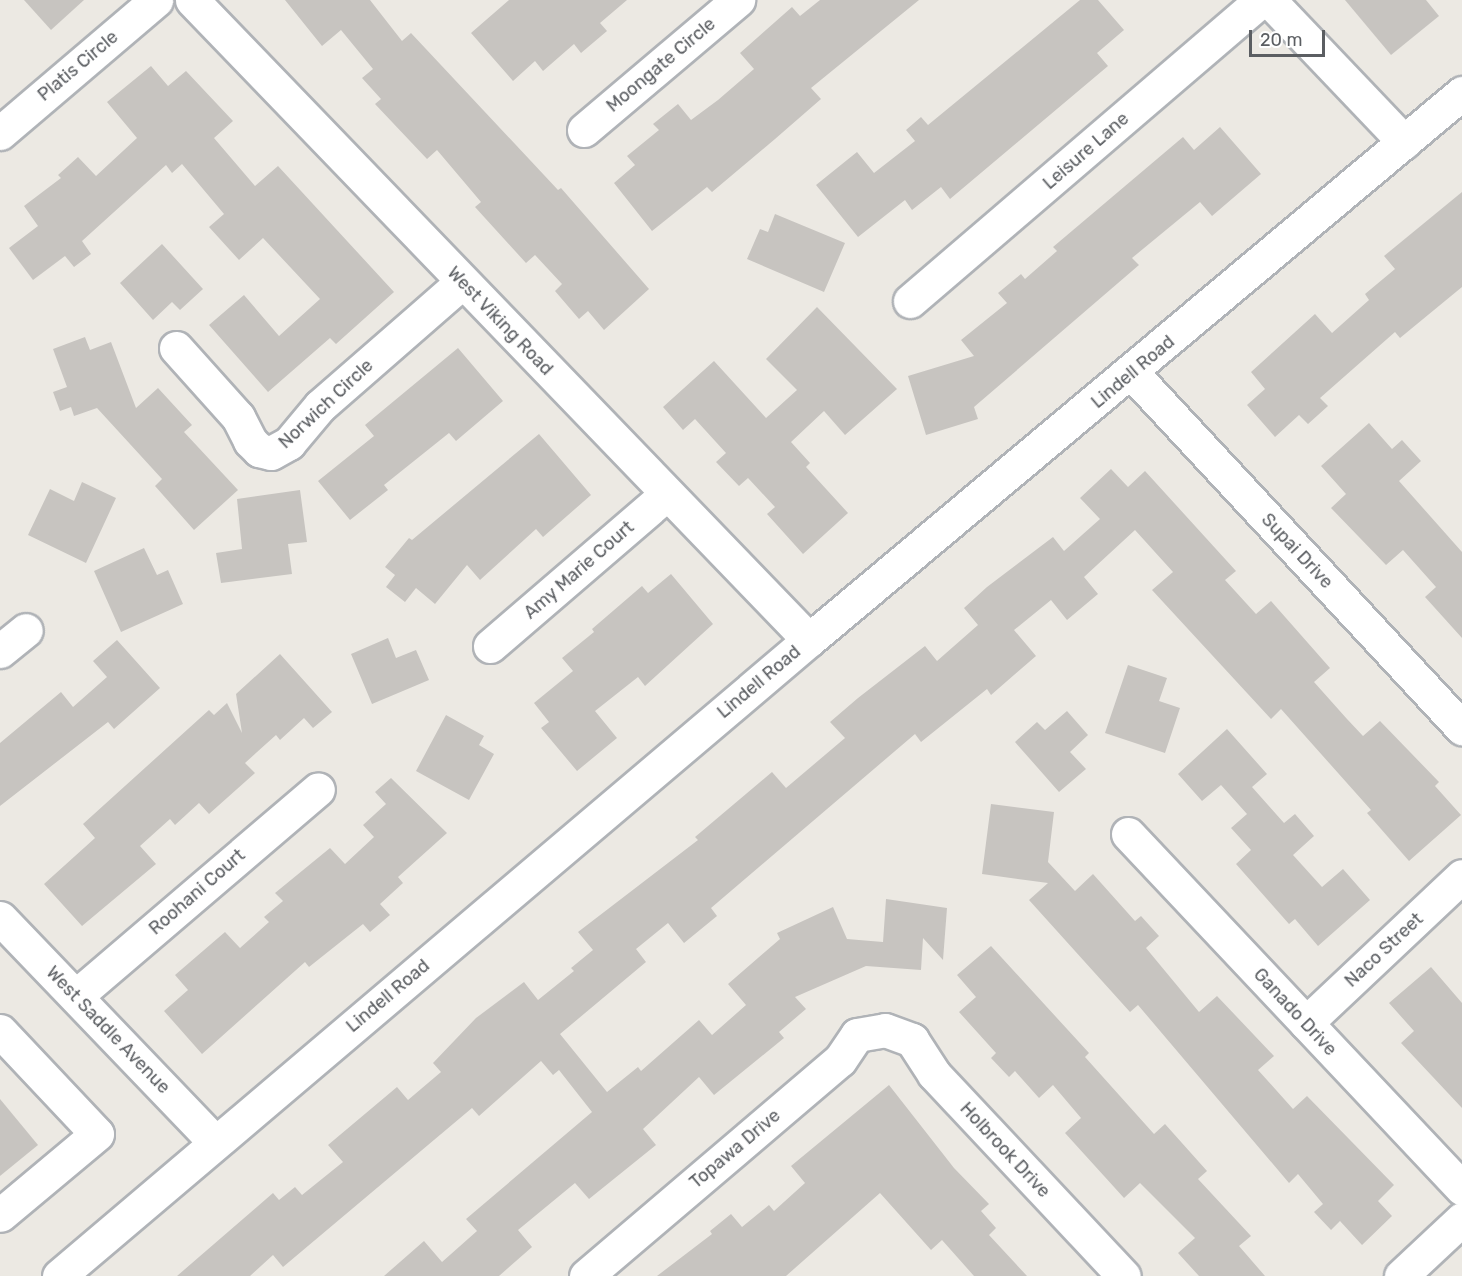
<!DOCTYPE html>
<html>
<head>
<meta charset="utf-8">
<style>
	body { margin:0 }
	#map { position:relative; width:1462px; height:1276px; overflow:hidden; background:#ece9e3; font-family:Rubik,sans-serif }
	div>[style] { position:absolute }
	.building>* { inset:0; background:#c7c4c0 }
	.roads { filter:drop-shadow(2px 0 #b0b3b7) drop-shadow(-2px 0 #b0b3b7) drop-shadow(0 2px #b0b3b7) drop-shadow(0 -2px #b0b3b7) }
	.minor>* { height:33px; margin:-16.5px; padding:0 16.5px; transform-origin:16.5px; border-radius:16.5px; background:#fff }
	span { translate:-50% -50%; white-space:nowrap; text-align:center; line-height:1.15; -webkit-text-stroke:4.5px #fff; paint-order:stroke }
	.street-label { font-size:18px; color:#5b5e62 }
	.scale { position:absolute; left:1249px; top:30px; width:76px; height:27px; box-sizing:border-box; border:3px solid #5b5e62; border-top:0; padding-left:8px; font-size:18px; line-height:21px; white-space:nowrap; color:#5b5e62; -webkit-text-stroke:4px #fff; paint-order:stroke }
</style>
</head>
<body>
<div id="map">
	<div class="building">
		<i style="clip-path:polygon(24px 0,84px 0,51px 30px)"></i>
		<i style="clip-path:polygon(285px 0,370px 0,402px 41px,411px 33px,558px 190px,561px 188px,649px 289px,604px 330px,588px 311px,579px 319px,555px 291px,562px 284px,535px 255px,526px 263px,475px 207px,481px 202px,437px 150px,427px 159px,375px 104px,381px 99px,362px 78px,373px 69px,341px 30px,322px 46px)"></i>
		<i style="clip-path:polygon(509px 0,627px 0,600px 23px,607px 31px,581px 53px,574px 44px,543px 71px,535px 61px,513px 81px,471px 33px)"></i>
		<i style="clip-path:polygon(820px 0,919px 0,811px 88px,821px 99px,775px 139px,712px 192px,707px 187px,652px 231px,614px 183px,635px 165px,627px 156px,659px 130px,653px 124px,678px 104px,691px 120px,718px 100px,754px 69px,740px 53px,792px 7px,800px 16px)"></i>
		<i style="clip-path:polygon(1080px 0,1098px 0,1124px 30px,1097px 53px,1108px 66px,950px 199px,941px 187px,912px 210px,905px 200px,858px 237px,816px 185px,857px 152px,874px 173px,915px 141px,906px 130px,921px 117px,928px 125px)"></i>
		<i style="clip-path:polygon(1345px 0,1426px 0,1439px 16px,1391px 55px)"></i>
		<i style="clip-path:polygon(151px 66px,168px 86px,186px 71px,233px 121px,214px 138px,255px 186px,278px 166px,394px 292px,336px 344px,330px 338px,268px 392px,209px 325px,244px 295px,279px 336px,320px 299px,263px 238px,239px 260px,209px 227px,224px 214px,182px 164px,172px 173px,166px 165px,82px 241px,91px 254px,74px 267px,65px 256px,33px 280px,9px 248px,38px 226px,24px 206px,61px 178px,58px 175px,78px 157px,96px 176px,137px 138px,107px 102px)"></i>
		<i style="clip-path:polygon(1220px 127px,1261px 174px,1212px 216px,1200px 202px,1132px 258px,1139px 265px,974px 407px,978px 419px,926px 435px,908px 376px,974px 356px,961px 340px,1007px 303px,998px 293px,1021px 274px,1025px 279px,1057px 251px,1053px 247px,1183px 137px,1194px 150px)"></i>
		<i style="clip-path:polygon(1462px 192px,1462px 287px,1400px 338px,1395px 332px,1320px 398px,1328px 406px,1308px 424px,1299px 415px,1275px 437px,1247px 405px,1265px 389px,1251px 372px,1315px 314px,1332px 333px,1369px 300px,1365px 294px,1395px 269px,1384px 256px)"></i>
		<i style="clip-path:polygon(775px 214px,845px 243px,824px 292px,747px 259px,760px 229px,768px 232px)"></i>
		<i style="clip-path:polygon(162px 244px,203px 289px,180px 310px,172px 302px,153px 320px,120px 283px)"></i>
		<i style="clip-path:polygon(817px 307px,897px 389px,845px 435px,824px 411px,791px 442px,810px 463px,806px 467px,848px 513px,803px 554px,767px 514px,775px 507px,748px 478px,739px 486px,716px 462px,726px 453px,695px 419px,683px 430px,663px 407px,714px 361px,766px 418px,797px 390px,766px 359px)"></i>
		<i style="clip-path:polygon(85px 337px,90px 350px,111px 342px,136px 408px,158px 388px,192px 425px,184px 432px,238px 490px,194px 530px,155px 486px,162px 479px,97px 408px,74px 416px,71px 407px,60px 411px,53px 392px,67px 387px,53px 349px)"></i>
		<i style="clip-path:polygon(458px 348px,503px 401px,456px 441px,449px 433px,384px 485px,388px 490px,350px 520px,318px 481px,374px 436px,365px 425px)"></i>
		<i style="clip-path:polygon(1369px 423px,1392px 449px,1402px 440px,1421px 461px,1399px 481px,1462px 552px,1462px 638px,1425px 597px,1436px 587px,1403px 550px,1386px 565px,1331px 508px,1346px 494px,1321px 466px)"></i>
		<i style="clip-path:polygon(539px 434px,591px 495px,543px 537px,536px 529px,480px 580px,467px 565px,435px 604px,416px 588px,405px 602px,386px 587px,395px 575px,385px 567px,409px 538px,412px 540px)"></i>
		<i style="clip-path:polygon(1111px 469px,1128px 487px,1145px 471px,1236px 571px,1225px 580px,1256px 614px,1271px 601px,1330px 668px,1314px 682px,1347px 719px,1363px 736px,1380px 721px,1439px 782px,1435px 786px,1461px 815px,1409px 861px,1367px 813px,1371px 810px,1281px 709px,1271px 719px,1152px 590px,1173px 572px,1135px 530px,1084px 577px,1098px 594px,1067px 620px,1051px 600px,1014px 630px,1036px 656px,991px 695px,987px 689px,921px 742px,915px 734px,711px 908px,717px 916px,684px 943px,668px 923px,636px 949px,646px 962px,560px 1034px,607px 1092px,638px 1067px,641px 1071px,699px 1020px,712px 1035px,746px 1005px,728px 984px,780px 939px,777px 933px,833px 907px,847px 939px,883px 942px,886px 899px,947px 908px,943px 960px,923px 938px,921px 970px,866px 966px,795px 997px,806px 1009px,779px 1032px,784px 1038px,714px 1095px,699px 1077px,643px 1129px,656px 1145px,589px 1199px,575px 1183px,518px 1230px,532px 1247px,499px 1276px,384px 1276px,424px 1241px,442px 1262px,477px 1231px,466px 1219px,592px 1112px,559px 1070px,553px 1075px,541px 1061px,479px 1116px,472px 1108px,283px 1267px,273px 1255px,250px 1276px,177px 1276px,273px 1193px,279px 1200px,295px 1187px,302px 1195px,343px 1162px,328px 1145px,397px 1087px,408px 1100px,441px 1072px,433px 1063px,476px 1018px,524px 982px,538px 1000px,574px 971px,571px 968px,593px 950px,578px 932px,698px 840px,695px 837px,772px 772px,786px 788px,845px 738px,830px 722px,858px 698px,925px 646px,937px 661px,978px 625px,964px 608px,987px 587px,1053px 537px,1064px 551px,1100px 519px,1080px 498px)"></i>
		<i style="clip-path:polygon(82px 482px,116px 498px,86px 563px,28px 535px,50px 489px,74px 501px)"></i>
		<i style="clip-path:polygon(300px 490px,307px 542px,288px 544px,292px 574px,221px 583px,216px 553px,242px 549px,237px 499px)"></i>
		<i style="clip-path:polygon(144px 548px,157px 575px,168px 570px,183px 604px,121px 632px,94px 571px)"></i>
		<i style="clip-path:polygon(671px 574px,713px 624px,645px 686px,638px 677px,595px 711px,617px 738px,577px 771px,541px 728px,549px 722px,534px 703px,573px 671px,562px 658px,594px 632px,592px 629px,642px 586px,648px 593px)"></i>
		<i style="clip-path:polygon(388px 638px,396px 658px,416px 650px,429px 680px,372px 704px,351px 654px)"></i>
		<i style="clip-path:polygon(117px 640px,160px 688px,114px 729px,108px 722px,0 806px,0 743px,61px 692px,73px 707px,107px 677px,93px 661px)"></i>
		<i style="clip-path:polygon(280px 654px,332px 712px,313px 728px,304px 718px,280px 740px,276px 735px,245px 763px,255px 773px,209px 814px,199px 803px,175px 825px,170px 819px,140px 846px,156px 864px,82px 926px,44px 884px,95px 838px,83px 824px,209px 710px,214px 715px,227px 703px,242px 733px,236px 694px)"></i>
		<i style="clip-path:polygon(1128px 665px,1167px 678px,1159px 701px,1180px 708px,1165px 753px,1105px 733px)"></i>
		<i style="clip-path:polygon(1067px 711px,1088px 735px,1070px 752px,1086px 769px,1059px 792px,1015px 742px,1037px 722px,1045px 730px)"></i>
		<i style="clip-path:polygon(446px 715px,484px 736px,479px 745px,494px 754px,469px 800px,416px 771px)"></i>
		<i style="clip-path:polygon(1227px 729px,1267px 774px,1252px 787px,1284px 823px,1295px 814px,1314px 836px,1293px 855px,1322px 887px,1343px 869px,1370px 900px,1318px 946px,1295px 919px,1289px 924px,1236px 864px,1251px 850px,1231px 828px,1247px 814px,1221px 785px,1202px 801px,1178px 774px)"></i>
		<i style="clip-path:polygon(391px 778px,447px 833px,398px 877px,403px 883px,380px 904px,390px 915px,370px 932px,363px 924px,309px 967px,305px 962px,202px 1054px,164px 1011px,188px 990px,175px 975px,225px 932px,240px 948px,269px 922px,264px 917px,283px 901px,275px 893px,330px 848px,345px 864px,374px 837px,363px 825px,386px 804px,375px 792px)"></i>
		<i style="clip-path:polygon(991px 804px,1054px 812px,1048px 862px,1075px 891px,1093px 874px,1135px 921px,1141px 916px,1159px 936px,1146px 948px,1199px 1012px,1217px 996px,1274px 1056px,1258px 1070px,1293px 1109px,1307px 1096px,1394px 1185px,1378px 1201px,1392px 1216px,1362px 1245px,1340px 1221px,1331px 1230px,1314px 1212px,1323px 1204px,1298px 1174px,1289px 1183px,1138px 1005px,1130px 1012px,1029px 900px,1048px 883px,982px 874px)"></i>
		<i style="clip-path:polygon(991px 946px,1089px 1053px,1085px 1057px,1154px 1134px,1165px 1124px,1207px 1171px,1198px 1179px,1251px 1236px,1239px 1246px,1265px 1276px,1199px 1276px,1178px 1253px,1195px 1238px,1140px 1183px,1124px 1198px,1065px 1133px,1081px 1118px,1053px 1085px,1039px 1098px,1015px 1071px,1009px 1077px,991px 1058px,996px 1053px,959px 1012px,976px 997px,957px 975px)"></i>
		<i style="clip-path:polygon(1431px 967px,1462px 1003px,1462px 1108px,1401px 1043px,1414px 1031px,1389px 1003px)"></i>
		<i style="clip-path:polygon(889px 1085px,954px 1168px,989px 1204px,981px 1211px,996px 1228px,989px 1235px,1027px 1276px,974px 1276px,942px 1240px,931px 1250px,880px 1193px,786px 1276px,657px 1276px,712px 1234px,710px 1231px,731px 1214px,742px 1227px,769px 1205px,774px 1211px,805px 1183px,791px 1166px)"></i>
		<i style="clip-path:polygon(0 1099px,38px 1145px,0 1176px)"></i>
	</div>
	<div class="roads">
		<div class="minor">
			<i style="left:192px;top:0;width:889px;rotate:46.05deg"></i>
			<i style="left:1269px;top:0;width:196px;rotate:46.4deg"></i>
			<i style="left:584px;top:130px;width:202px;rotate:-40.2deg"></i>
			<i style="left:0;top:133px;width:205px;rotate:-40.4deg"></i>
			<i style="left:910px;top:301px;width:462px;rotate:-40.6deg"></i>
			<i style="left:176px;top:348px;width:93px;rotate:48.1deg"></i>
			<i style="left:238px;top:417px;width:27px;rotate:63deg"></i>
			<i style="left:250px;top:441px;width:13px;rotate:45deg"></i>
			<i style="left:259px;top:450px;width:12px;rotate:14deg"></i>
			<i style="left:271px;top:453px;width:21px;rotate:-29deg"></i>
			<i style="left:289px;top:443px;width:48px;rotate:-50deg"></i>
			<i style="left:320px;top:406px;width:189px;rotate:-41.1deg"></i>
			<i style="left:1132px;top:373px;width:485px;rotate:47.1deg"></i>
			<i style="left:490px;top:646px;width:233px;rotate:-40.7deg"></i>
			<i style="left:0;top:651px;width:33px;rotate:-39deg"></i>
			<i style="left:1128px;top:834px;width:487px;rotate:46.7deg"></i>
			<i style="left:0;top:918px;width:310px;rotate:46.2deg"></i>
			<i style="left:76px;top:996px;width:318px;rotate:-40.5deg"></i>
			<i style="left:1306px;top:1023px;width:214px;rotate:-43.3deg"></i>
			<i style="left:0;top:1031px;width:141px;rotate:46.7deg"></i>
			<i style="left:97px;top:1134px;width:126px;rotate:140.1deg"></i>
			<i style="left:59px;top:1276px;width:983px;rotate:-40.3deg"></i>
			<i style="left:809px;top:640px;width:852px;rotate:-39.95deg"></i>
			<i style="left:586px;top:1276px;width:333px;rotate:-40.4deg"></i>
			<i style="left:840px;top:1060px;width:30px;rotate:-56deg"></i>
			<i style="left:857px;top:1035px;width:28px;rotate:-10deg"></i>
			<i style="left:885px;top:1030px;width:29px;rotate:20deg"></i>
			<i style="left:912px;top:1040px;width:40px;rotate:57.1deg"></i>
			<i style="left:934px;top:1074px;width:277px;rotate:46.8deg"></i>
			<i style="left:1401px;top:1276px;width:83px;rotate:-43.1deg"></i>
		</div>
	</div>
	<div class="street-label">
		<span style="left:661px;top:65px;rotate:-40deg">Moongate Circle</span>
		<span style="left:78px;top:66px;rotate:-40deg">Platis Circle</span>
		<span style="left:1086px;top:151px;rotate:-41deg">Leisure Lane</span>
		<span style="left:500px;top:321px;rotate:46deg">West Viking Road</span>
		<span style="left:1133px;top:372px;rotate:-40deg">Lindell Road</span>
		<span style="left:326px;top:404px;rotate:-43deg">Norwich Circle</span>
		<span style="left:1297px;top:551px;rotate:47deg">Supai Drive</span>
		<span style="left:579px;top:570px;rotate:-41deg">Amy Marie Court</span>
		<span style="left:759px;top:682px;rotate:-40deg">Lindell Road</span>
		<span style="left:197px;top:892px;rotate:-41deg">Roohani Court</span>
		<span style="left:1384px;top:950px;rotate:-43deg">Naco Street</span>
		<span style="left:388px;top:996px;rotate:-40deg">Lindell Road</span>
		<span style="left:1295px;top:1012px;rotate:47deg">Ganado Drive</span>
		<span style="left:108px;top:1030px;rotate:46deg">West Saddle Avenue</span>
		<span style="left:735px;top:1149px;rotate:-40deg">Topawa Drive</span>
		<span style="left:1005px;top:1150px;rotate:47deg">Holbrook Drive</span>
	</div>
	<div class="scale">20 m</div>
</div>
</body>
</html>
